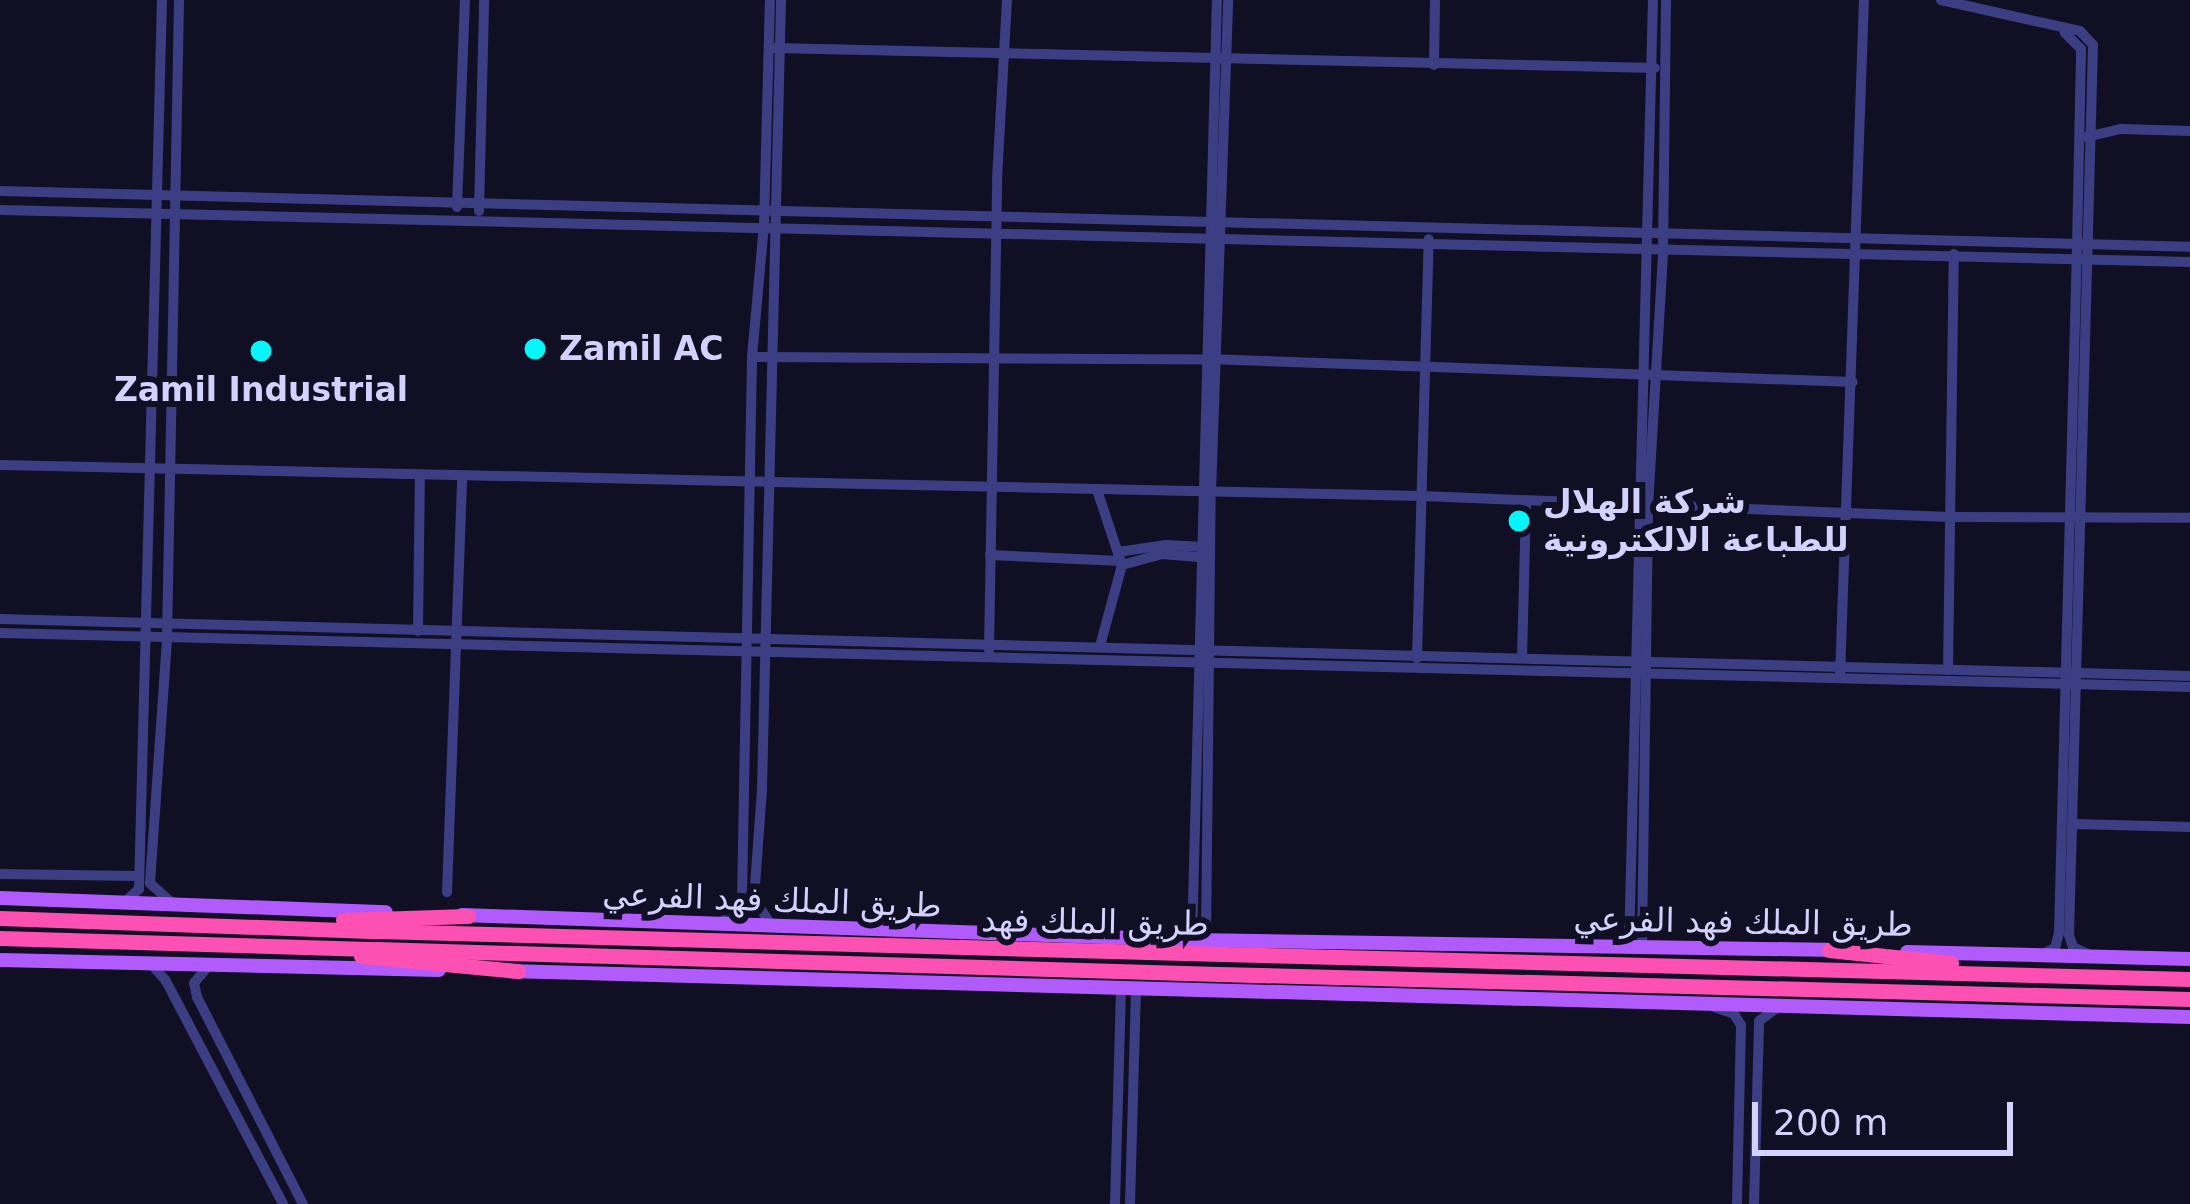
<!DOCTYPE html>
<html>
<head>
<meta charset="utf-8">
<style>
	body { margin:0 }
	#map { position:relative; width:2190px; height:1204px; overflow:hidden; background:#100f24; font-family:"DejaVu Sans",Cairo,sans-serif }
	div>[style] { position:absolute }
	.minor>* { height:10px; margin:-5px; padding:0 5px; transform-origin:5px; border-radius:5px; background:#3b3e82 }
	.major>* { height:14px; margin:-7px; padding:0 7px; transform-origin:7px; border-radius:7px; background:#b15bfc }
	.highway>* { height:15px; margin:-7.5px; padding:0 7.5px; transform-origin:7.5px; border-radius:7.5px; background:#fc50b2 }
	.highway-bridge>* { height:15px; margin:-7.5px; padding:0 7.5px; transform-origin:7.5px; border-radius:7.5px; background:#fc50b2 }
	.dots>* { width:33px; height:33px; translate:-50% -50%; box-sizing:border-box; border:6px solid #100f24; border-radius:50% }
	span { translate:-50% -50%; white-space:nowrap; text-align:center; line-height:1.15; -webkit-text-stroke:12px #100f24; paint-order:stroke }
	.poi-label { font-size:33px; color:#d3d2fe; font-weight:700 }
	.left { translate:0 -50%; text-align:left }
	.street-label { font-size:33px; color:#d3d2fe }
	.scale { position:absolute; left:1752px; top:1102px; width:261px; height:54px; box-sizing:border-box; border:6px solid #d3d2fe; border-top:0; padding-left:15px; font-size:36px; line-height:42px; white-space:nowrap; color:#d3d2fe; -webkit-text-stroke:9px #100f24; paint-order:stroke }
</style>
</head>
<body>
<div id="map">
	<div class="minor">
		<i style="left:1941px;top:0;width:142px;rotate:12.6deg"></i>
		<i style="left:2080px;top:31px;width:19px;rotate:47deg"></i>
		<i style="left:2093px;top:45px;width:890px;rotate:91.54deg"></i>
		<i style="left:2069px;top:935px;width:13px;rotate:72deg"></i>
		<i style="left:2073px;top:947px;width:17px;rotate:25deg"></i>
		<i style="left:775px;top:48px;width:880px;rotate:1.3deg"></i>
		<i style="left:1434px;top:65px;width:65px;rotate:-89.1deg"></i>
		<i style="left:2086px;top:137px;width:36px;rotate:-13deg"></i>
		<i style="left:2121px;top:129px;width:69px;rotate:1.7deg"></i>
		<i style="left:0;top:191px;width:2191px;rotate:1.46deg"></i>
		<i style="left:457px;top:207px;width:207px;rotate:-87.8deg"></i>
		<i style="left:0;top:210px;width:2191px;rotate:1.36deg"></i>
		<i style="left:479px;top:211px;width:211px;rotate:-88.6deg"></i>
		<i style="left:752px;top:357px;width:455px;rotate:0.3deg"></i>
		<i style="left:1207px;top:359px;width:646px;rotate:2.04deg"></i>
		<i style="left:0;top:465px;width:1422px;rotate:1.25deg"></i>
		<i style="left:1422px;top:496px;width:528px;rotate:2.28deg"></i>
		<i style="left:1950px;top:517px;width:240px;rotate:0.2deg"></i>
		<i style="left:1097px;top:490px;width:79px;rotate:71.6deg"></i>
		<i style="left:1122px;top:565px;width:84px;rotate:105.2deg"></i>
		<i style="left:1118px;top:552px;width:49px;rotate:-8.3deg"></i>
		<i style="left:1166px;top:545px;width:34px;rotate:3deg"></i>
		<i style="left:990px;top:555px;width:131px;rotate:2.6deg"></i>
		<i style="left:1122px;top:565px;width:41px;rotate:-15.4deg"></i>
		<i style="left:1162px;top:554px;width:38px;rotate:5deg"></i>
		<i style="left:0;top:619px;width:2191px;rotate:1.49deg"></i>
		<i style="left:418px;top:631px;width:156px;rotate:-89.3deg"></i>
		<i style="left:0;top:633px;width:2191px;rotate:1.41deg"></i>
		<i style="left:989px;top:650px;width:471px;rotate:-89deg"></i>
		<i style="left:997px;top:179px;width:179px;rotate:-86.8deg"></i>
		<i style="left:1417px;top:658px;width:419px;rotate:-88.4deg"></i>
		<i style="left:1522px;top:658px;width:155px;rotate:-88.5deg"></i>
		<i style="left:1948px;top:670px;width:416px;rotate:-89.2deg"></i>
		<i style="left:1840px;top:676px;width:676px;rotate:-87.97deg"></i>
		<i style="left:2073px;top:824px;width:117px;rotate:1.5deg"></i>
		<i style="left:0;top:874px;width:138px;rotate:0.8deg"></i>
		<i style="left:447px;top:892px;width:416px;rotate:-87.9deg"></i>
		<i style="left:126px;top:901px;width:18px;rotate:-43deg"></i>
		<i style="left:139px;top:889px;width:889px;rotate:-88.52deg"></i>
		<i style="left:172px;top:903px;width:30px;rotate:-138deg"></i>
		<i style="left:150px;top:883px;width:246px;rotate:-86deg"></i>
		<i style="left:167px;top:638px;width:638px;rotate:-88.92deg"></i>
		<i style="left:721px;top:922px;width:21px;rotate:-35deg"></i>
		<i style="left:738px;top:910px;width:12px;rotate:-70deg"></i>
		<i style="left:742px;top:899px;width:542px;rotate:-88.94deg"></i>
		<i style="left:752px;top:357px;width:133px;rotate:-84.8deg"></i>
		<i style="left:764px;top:225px;width:225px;rotate:-88.5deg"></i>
		<i style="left:772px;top:926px;width:32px;rotate:-124deg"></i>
		<i style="left:754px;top:899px;width:110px;rotate:-85.8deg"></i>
		<i style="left:762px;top:789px;width:789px;rotate:-88.62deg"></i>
		<i style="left:1192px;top:940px;width:940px;rotate:-88.48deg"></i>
		<i style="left:1206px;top:941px;width:448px;rotate:-89.4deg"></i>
		<i style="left:1211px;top:493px;width:493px;rotate:-88deg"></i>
		<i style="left:1629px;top:946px;width:946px;rotate:-88.55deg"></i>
		<i style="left:1642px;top:946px;width:439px;rotate:-89.2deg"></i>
		<i style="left:1648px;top:507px;width:256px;rotate:-86.6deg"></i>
		<i style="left:1663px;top:251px;width:251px;rotate:-89.3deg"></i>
		<i style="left:2045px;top:953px;width:11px;rotate:-27deg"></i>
		<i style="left:2055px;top:948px;width:16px;rotate:-75deg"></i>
		<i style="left:2059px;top:933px;width:688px;rotate:-88.5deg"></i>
		<i style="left:2077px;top:245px;width:196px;rotate:-88.8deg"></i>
		<i style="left:2081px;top:49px;width:23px;rotate:-135deg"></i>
		<i style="left:150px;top:963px;width:24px;rotate:48deg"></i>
		<i style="left:166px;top:981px;width:252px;rotate:62.3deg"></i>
		<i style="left:210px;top:964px;width:25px;rotate:130deg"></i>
		<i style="left:194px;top:983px;width:14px;rotate:78deg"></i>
		<i style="left:197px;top:997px;width:233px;rotate:62.9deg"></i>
		<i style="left:1714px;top:1007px;width:21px;rotate:19deg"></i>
		<i style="left:1734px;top:1014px;width:13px;rotate:58deg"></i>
		<i style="left:1741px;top:1025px;width:179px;rotate:91.3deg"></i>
		<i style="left:1115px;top:1204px;width:215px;rotate:-88.4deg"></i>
		<i style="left:1130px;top:1204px;width:214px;rotate:-88.4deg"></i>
		<i style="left:1754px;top:1204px;width:183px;rotate:-88.4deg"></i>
		<i style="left:1759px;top:1021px;width:22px;rotate:-36deg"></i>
	</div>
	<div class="major">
		<i style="left:0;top:898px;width:386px;rotate:2.1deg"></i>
		<i style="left:462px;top:915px;width:730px;rotate:1.96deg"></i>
		<i style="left:1192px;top:940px;width:645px;rotate:0.89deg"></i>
		<i style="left:1907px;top:952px;width:283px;rotate:1.4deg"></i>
		<i style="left:0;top:960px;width:439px;rotate:1.3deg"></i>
		<i style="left:509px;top:971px;width:1682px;rotate:1.57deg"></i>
	</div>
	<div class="highway">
		<i style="left:0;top:918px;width:377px;rotate:2deg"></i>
		<i style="left:343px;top:920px;width:125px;rotate:-1.8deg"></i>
		<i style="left:0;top:938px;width:377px;rotate:1.7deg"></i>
		<i style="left:1829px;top:950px;width:123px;rotate:6.1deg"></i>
		<i style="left:1222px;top:954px;width:968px;rotate:1.48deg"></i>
		<i style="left:361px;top:956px;width:158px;rotate:5.5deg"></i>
		<i style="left:1218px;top:974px;width:972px;rotate:1.47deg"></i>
	</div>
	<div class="highway-bridge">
		<i style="left:377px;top:931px;width:845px;rotate:1.56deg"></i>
		<i style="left:377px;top:949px;width:841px;rotate:1.7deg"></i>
	</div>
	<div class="dots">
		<i style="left:535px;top:349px;background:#04f6f8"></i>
		<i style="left:261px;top:351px;background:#04f6f8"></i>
		<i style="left:1519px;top:521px;background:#04f6f8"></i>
	</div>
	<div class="poi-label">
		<span class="left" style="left:559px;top:349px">Zamil AC</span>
		<span style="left:261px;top:390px">Zamil Industrial</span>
		<span class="left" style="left:1543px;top:521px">شركة الهلال<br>للطباعة الالكترونية</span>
	</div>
	<div class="street-label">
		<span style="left:772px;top:900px;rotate:2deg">طريق الملك فهد الفرعي</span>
		<span style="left:1095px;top:922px;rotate:1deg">طريق الملك فهد</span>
		<span style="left:1743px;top:922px;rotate:1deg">طريق الملك فهد الفرعي</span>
	</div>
	<div class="scale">200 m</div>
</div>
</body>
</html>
